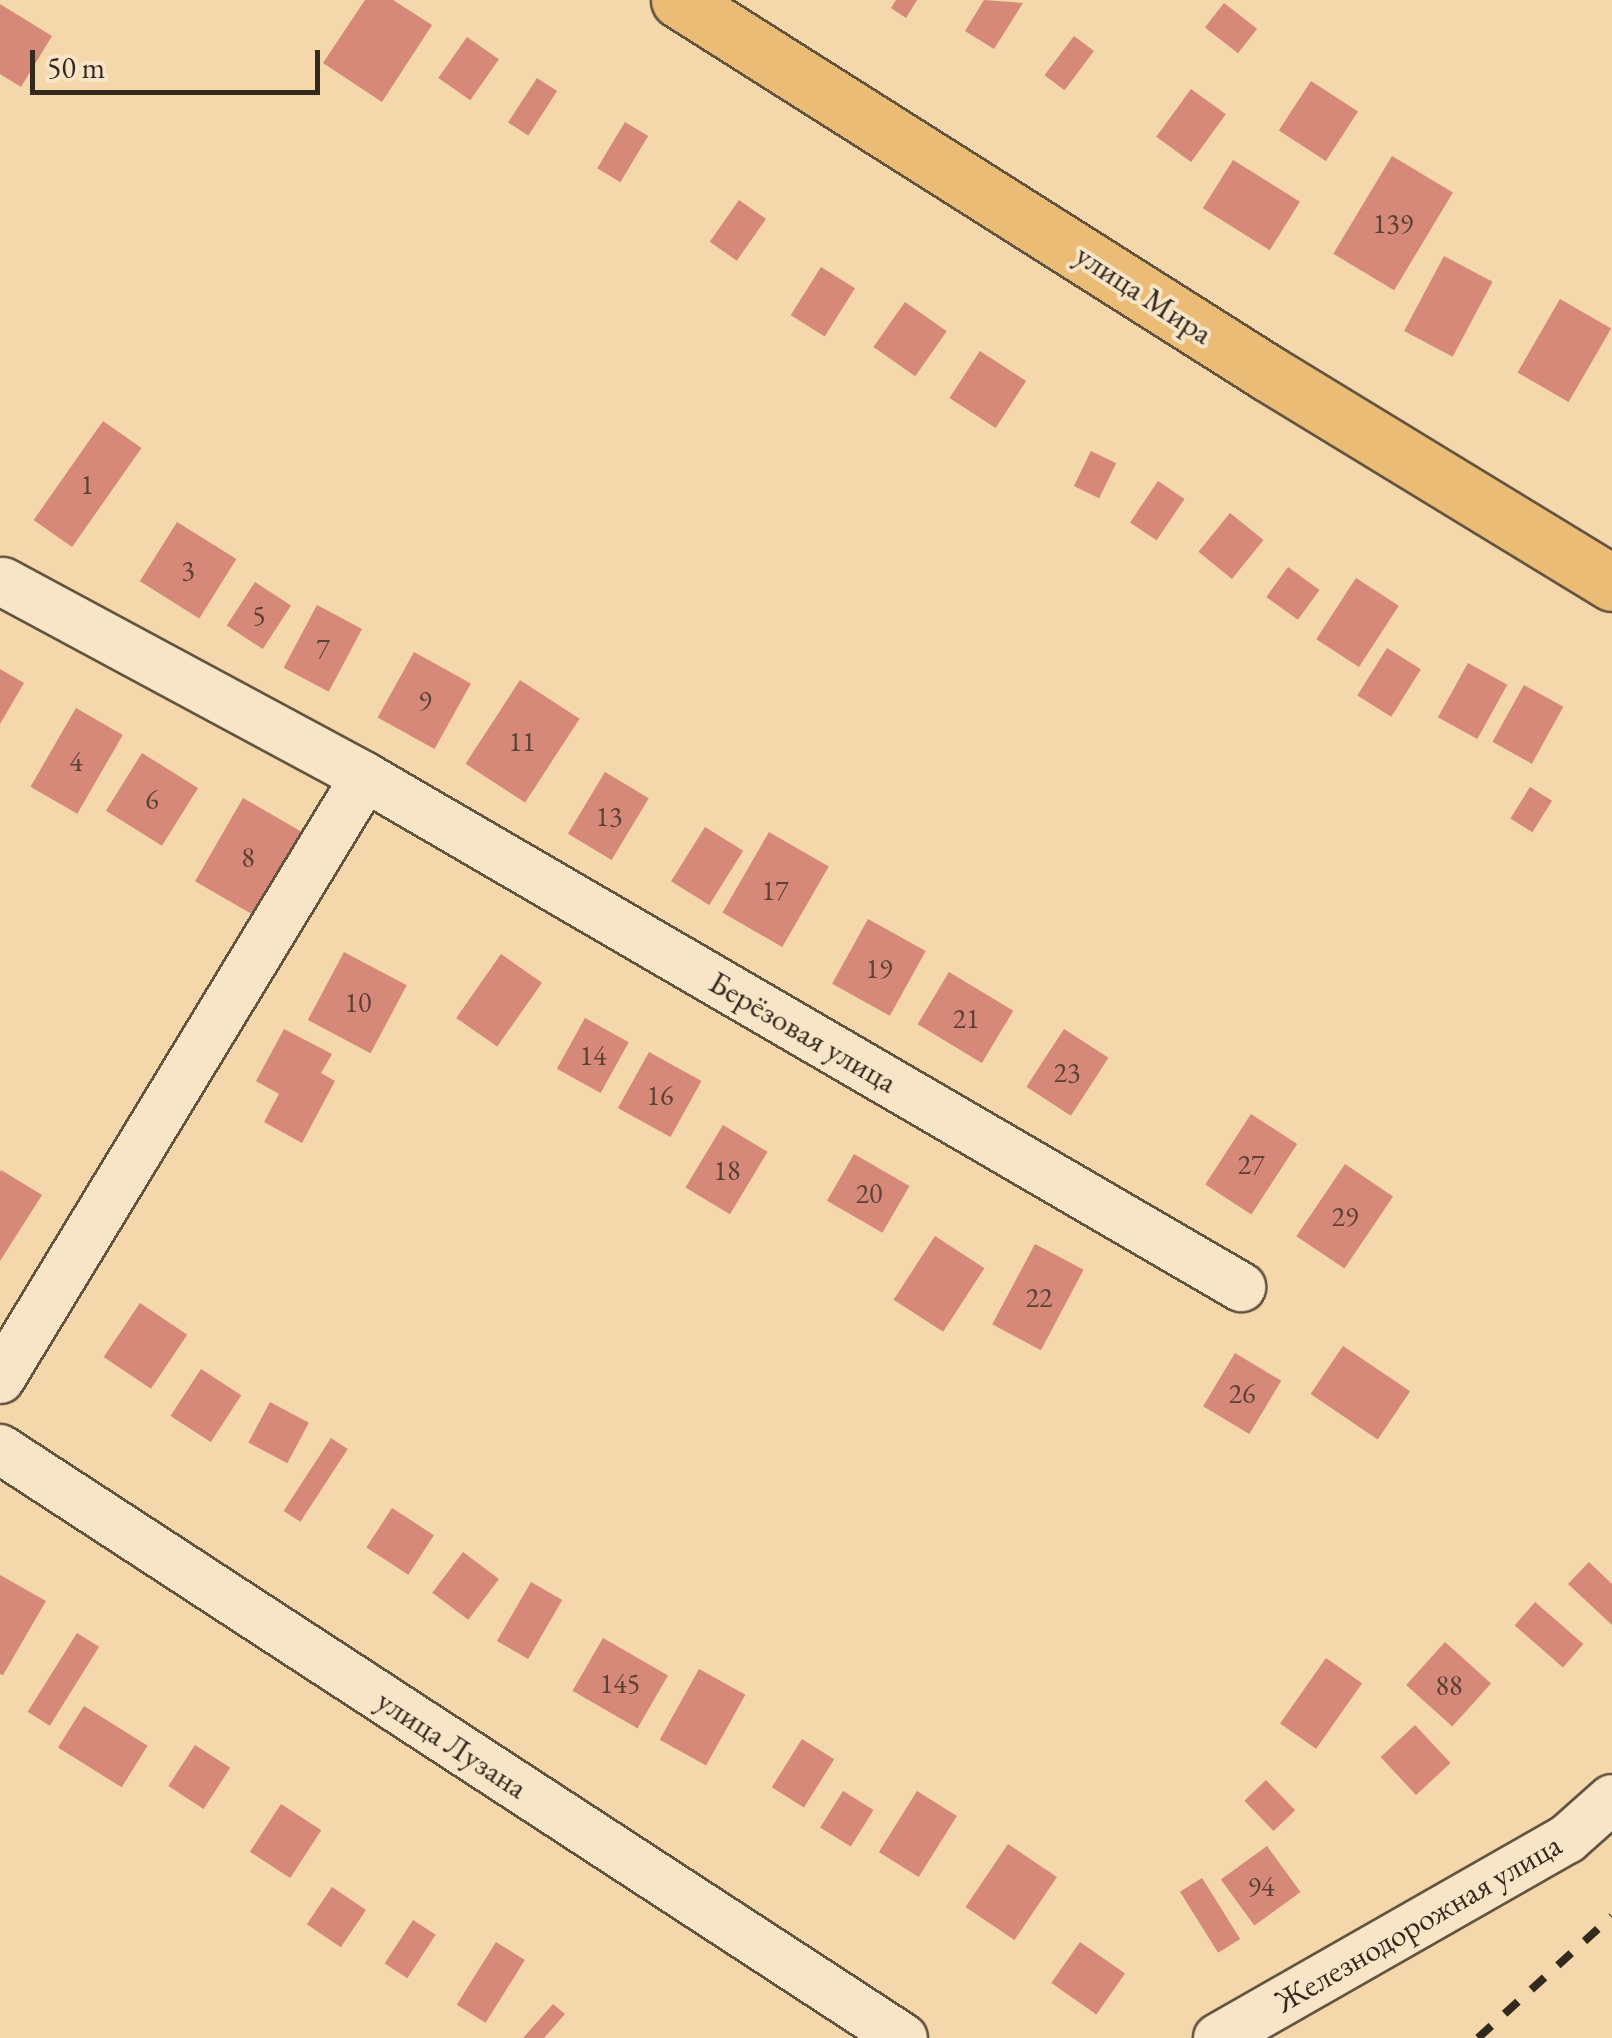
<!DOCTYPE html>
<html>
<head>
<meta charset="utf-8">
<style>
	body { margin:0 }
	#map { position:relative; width:1612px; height:2038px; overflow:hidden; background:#f4d7aa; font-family:"EB Garamond",serif }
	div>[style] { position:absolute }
	.building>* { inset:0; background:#d68879; transform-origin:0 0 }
	.roads { filter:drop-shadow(2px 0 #635440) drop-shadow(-2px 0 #635440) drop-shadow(0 2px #635440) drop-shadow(0 -2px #635440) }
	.minor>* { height:48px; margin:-24px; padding:0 24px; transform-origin:24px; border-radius:24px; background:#f8e5c8 }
	.major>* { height:55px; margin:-27.5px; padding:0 27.5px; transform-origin:27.5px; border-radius:27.5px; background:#eabc75 }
	.rail>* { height:8px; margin-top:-4px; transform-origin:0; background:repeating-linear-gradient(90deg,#33291d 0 18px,transparent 0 36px) }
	span { translate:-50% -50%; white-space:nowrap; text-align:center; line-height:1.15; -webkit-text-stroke:8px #f8e5c8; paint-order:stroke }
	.number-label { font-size:28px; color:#5c4134 }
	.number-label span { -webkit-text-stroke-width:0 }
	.street-label { font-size:32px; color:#33291d }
	.scale { position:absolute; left:30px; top:50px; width:290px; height:45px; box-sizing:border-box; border:5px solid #33291d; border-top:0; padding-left:12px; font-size:30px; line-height:35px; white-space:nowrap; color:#33291d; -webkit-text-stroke:8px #f8e5c8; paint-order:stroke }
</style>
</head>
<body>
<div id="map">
	<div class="building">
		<i style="clip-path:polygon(365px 0,393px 0,432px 25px,382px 102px,323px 63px)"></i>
		<i style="clip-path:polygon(896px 0,917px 0,906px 18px,891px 8px)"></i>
		<i style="clip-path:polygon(984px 0,1023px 3px,994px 49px,965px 31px)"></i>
		<i style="left:1224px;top:3px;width:42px;height:31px;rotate:38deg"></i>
		<i style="clip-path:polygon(0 4px,52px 36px,21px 87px,0 74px)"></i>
		<i style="left:1074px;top:36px;width:25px;height:49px;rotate:37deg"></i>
		<i style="left:467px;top:37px;width:39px;height:50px;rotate:35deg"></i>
		<i style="left:537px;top:78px;width:24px;height:53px;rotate:33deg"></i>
		<i style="left:1311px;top:81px;width:56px;height:59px;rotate:33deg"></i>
		<i style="left:1191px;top:89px;width:43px;height:59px;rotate:36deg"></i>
		<i style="left:625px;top:122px;width:27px;height:54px;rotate:31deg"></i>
		<i style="left:1392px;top:156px;width:71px;height:114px;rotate:31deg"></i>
		<i style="left:1233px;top:160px;width:79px;height:57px;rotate:32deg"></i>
		<i style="left:739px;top:200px;width:33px;height:51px;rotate:35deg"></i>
		<i style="left:1444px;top:256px;width:55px;height:85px;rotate:28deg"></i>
		<i style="left:821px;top:267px;width:40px;height:57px;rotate:32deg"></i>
		<i style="left:1560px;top:299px;width:59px;height:85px;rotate:30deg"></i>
		<i style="left:905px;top:302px;width:51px;height:55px;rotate:35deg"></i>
		<i style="left:980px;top:351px;width:55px;height:56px;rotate:33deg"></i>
		<i style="left:103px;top:421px;width:47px;height:121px;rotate:35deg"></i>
		<i style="left:1091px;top:451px;width:28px;height:39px;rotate:26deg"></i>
		<i style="left:1158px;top:481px;width:32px;height:50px;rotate:34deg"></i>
		<i style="left:1230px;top:513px;width:43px;height:50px;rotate:39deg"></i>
		<i style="left:177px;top:522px;width:70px;height:70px;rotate:32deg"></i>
		<i style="left:1288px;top:567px;width:39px;height:37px;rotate:36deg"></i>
		<i style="left:1356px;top:578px;width:51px;height:73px;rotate:33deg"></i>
		<i style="left:255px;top:582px;width:43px;height:52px;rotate:33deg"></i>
		<i style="left:317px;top:605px;width:51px;height:71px;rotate:28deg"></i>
		<i style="left:1387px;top:648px;width:40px;height:56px;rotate:32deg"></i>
		<i style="left:414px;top:652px;width:65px;height:75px;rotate:29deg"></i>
		<i style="left:1468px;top:663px;width:45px;height:62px;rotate:29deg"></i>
		<i style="clip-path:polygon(0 669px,24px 683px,0 724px)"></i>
		<i style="left:520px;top:680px;width:71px;height:100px;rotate:33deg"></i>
		<i style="left:1524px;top:685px;width:45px;height:65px;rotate:29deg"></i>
		<i style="left:76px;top:708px;width:54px;height:91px;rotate:30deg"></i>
		<i style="left:142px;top:753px;width:66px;height:68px;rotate:32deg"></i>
		<i style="left:605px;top:772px;width:51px;height:72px;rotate:31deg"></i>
		<i style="left:1530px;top:787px;width:26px;height:37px;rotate:32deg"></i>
		<i style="left:243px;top:798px;width:67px;height:96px;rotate:30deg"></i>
		<i style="left:705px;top:827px;width:45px;height:64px;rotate:32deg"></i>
		<i style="left:769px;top:832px;width:69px;height:93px;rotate:30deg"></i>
		<i style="left:868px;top:919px;width:66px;height:74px;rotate:29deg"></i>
		<i style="left:344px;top:952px;width:71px;height:77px;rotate:28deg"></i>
		<i style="left:501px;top:954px;width:50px;height:78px;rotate:35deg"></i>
		<i style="left:949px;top:972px;width:75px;height:61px;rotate:31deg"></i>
		<i style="left:585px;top:1018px;width:50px;height:58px;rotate:29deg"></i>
		<i style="clip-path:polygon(284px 1029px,332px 1054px,321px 1073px,335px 1081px,302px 1143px,264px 1122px,279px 1094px,256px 1081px)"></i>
		<i style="left:1064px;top:1029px;width:53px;height:69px;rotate:33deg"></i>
		<i style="left:649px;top:1052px;width:60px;height:64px;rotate:29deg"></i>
		<i style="left:1251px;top:1114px;width:55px;height:84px;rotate:33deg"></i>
		<i style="left:723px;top:1125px;width:52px;height:73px;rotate:31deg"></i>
		<i style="left:854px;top:1154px;width:64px;height:54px;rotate:30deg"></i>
		<i style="left:1345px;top:1164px;width:58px;height:87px;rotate:34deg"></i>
		<i style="clip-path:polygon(1px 1170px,42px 1195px,0 1261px,0 1172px)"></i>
		<i style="left:935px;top:1236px;width:59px;height:76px;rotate:33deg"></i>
		<i style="left:1035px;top:1244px;width:55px;height:91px;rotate:28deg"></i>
		<i style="left:140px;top:1303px;width:57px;height:65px;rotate:34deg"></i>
		<i style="left:1343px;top:1346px;width:81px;height:58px;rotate:34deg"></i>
		<i style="left:1235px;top:1353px;width:54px;height:62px;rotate:31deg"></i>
		<i style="left:201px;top:1369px;width:48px;height:56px;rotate:33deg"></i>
		<i style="left:270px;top:1402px;width:44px;height:46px;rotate:28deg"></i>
		<i style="left:331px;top:1438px;width:20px;height:87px;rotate:33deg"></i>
		<i style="left:392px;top:1508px;width:50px;height:47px;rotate:33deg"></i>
		<i style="left:463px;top:1552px;width:45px;height:51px;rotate:37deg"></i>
		<i style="clip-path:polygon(1589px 1562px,1612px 1584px,1612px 1625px,1568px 1584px)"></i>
		<i style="clip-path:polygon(0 1575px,46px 1601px,3px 1675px,0 1674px)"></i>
		<i style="left:531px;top:1582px;width:36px;height:68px;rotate:30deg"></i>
		<i style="left:1535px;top:1602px;width:64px;height:31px;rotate:41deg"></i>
		<i style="left:77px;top:1633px;width:26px;height:93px;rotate:32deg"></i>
		<i style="left:603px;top:1638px;width:75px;height:61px;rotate:30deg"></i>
		<i style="left:1445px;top:1642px;width:62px;height:58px;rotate:42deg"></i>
		<i style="left:1326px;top:1658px;width:44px;height:80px;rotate:35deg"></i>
		<i style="left:699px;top:1669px;width:53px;height:81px;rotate:29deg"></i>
		<i style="left:84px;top:1706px;width:75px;height:49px;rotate:32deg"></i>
		<i style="left:1415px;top:1725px;width:52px;height:47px;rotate:47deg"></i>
		<i style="left:802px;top:1739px;width:38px;height:57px;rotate:32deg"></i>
		<i style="left:195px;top:1745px;width:42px;height:49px;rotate:33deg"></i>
		<i style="left:1266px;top:1780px;width:42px;height:30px;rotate:46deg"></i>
		<i style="left:843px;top:1791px;width:36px;height:43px;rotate:32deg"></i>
		<i style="left:917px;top:1791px;width:47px;height:72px;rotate:32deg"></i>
		<i style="left:281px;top:1804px;width:48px;height:57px;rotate:33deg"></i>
		<i style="left:1008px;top:1844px;width:59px;height:76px;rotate:34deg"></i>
		<i style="left:1267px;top:1846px;width:57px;height:57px;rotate:54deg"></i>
		<i style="left:1202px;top:1878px;width:72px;height:26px;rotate:58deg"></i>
		<i style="left:332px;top:1887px;width:41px;height:45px;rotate:34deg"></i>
		<i style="left:413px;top:1920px;width:27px;height:52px;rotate:33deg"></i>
		<i style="left:496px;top:1942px;width:34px;height:74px;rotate:32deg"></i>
		<i style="left:1080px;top:1942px;width:55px;height:50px;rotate:35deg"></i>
		<i style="clip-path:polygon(553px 2004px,565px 2014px,544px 2038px,523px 2038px)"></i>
	</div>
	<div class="roads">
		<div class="minor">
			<i style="left:3px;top:582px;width:411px;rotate:28.3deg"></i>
			<i style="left:365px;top:777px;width:1014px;rotate:30.21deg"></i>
			<i style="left:0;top:1379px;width:704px;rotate:-58.77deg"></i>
			<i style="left:0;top:1449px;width:1078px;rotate:33.12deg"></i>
			<i style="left:1218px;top:2038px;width:402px;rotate:-29.7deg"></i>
			<i style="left:1567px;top:1839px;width:60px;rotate:-41.6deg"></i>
		</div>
		<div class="major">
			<i style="left:679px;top:0;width:697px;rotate:32.35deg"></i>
			<i style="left:1268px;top:373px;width:403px;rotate:31.4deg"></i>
		</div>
	</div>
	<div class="rail">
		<i style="left:1478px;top:2038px;width:181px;rotate:-42.3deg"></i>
	</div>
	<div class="number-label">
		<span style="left:1393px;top:223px">139</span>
		<span style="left:87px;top:484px">1</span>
		<span style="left:188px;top:570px">3</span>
		<span style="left:259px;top:615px">5</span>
		<span style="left:323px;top:648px">7</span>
		<span style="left:425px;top:700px">9</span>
		<span style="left:522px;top:741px">11</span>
		<span style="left:76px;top:761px">4</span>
		<span style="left:152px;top:799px">6</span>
		<span style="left:609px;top:816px">13</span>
		<span style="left:248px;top:857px">8</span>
		<span style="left:775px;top:890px">17</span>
		<span style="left:879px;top:968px">19</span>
		<span style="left:358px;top:1002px">10</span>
		<span style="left:966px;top:1018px">21</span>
		<span style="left:593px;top:1055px">14</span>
		<span style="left:1067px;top:1072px">23</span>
		<span style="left:660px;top:1095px">16</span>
		<span style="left:1251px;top:1164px">27</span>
		<span style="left:727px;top:1170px">18</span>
		<span style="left:869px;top:1193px">20</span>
		<span style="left:1345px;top:1216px">29</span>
		<span style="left:1039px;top:1297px">22</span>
		<span style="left:1242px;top:1393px">26</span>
		<span style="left:620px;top:1683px">145</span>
		<span style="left:1449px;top:1685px">88</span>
		<span style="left:1261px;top:1886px">94</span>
	</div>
	<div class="street-label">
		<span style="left:1144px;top:294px;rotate:33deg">улица Мира</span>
		<span style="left:803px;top:1032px;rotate:30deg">Берёзовая улица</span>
		<span style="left:452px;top:1744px;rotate:33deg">улица Лузана</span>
		<span style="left:1418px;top:1923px;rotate:-30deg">Железнодорожная улица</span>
	</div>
	<div class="scale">50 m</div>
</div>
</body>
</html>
